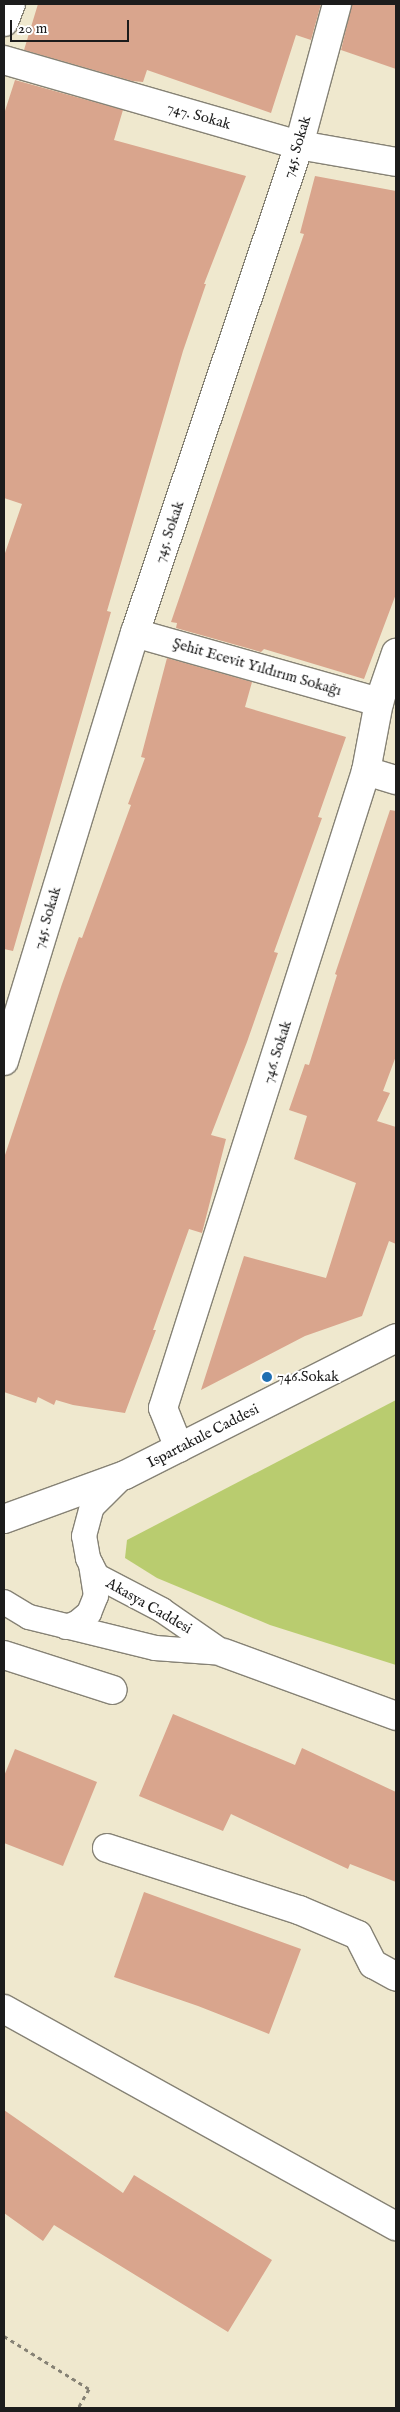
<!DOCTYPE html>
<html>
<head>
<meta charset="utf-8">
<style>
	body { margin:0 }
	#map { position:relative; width:400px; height:2412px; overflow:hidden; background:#efe8ce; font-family:"IM FELL English",serif }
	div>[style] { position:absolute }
	.green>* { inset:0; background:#b9cc6f }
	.building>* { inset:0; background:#d9a58d }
	.path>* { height:3px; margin-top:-1.5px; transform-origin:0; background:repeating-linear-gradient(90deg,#868275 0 4px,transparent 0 8px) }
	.roads { filter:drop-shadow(1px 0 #868275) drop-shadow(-1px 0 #868275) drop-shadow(0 1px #868275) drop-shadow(0 -1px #868275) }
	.lane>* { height:24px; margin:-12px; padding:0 12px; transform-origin:12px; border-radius:12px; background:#fff }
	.street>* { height:28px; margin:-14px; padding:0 14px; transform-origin:14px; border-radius:14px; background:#fff }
	.secondary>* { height:28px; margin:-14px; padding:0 14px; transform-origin:14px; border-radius:14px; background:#fff }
	.dots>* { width:14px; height:14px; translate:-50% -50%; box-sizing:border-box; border:2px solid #fff; border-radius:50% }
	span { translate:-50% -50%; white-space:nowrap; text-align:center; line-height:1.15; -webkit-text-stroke:4px #fff; paint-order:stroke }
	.street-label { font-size:15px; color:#1c1c1c }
	.poi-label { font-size:15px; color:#1c1c1c }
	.left { translate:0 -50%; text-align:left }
	.frame { position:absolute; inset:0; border:5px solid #1c1c1c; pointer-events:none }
	.scale { position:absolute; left:10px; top:20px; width:119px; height:22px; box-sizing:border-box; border:2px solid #1c1c1c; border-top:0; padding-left:6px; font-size:15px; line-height:18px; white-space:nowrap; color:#1c1c1c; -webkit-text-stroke:4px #fff; paint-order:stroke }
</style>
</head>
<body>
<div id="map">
	<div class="green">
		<i style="clip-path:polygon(396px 1400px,396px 1665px,270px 1625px,157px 1578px,125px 1558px,127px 1540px)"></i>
	</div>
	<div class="building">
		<i style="clip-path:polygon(38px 4px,321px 4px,311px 40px,296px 35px,271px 113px,147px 70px,143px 82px,132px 81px,24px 50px)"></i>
		<i style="clip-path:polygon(352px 4px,396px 4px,396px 69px,341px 50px)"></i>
		<i style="clip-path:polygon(15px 80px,123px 110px,114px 140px,246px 176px,204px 284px,206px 284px,183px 351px,107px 611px,111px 612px,13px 951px,4px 949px,4px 556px,22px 504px,4px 498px,4px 114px)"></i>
		<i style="clip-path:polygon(315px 176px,396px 191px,396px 594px,364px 679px,264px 649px,261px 652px,176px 628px,177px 623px,171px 622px,304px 234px,300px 233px)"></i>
		<i style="clip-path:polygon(167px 658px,252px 682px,245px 707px,346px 737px,318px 817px,322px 818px,274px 952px,278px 953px,247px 1042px,211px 1135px,226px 1139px,202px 1233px,189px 1229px,153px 1330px,156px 1330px,125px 1413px,73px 1405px,56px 1400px,54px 1405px,38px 1397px,36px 1403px,4px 1392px,4px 1158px,62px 984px,79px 937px,82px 938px,131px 805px,128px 804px,145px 758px,141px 757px)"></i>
		<i style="clip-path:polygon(390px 810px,396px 811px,396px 1056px,383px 1091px,390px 1093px,377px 1121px,396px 1127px,396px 1244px,389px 1241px,362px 1316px,305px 1336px,201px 1390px,244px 1256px,326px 1278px,356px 1183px,294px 1159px,307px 1116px,289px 1110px,305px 1064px,309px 1065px,337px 975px,335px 974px)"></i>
		<i style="clip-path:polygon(173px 1714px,295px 1765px,302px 1748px,396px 1792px,396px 1882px,350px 1864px,348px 1869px,231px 1814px,223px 1831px,139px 1796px)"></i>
		<i style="clip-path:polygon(15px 1749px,97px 1782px,63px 1866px,4px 1843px,4px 1776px)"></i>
		<i style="clip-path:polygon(144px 1892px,301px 1949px,269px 2034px,198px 2006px,114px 1977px)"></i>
		<i style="clip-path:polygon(4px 2110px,123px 2193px,134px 2175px,272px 2260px,228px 2332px,54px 2225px,43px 2241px,4px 2213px)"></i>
	</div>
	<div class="path">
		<i style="left:4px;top:2336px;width:100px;rotate:31.9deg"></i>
		<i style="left:89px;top:2389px;width:22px;rotate:120deg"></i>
	</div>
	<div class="roads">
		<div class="lane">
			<i style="left:4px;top:1602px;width:29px;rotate:31deg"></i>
			<i style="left:29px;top:1617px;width:130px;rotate:13.8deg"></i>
			<i style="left:155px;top:1648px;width:69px;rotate:4.1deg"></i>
			<i style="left:224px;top:1653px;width:75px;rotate:-145.3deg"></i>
			<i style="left:162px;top:1610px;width:73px;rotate:-152.4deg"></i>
			<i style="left:97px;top:1576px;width:20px;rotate:-117deg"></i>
			<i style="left:88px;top:1558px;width:22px;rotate:-100deg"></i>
			<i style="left:84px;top:1536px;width:30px;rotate:-75deg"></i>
			<i style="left:92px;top:1507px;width:45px;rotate:-45deg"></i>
			<i style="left:66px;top:1627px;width:12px;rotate:-20deg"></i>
			<i style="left:77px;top:1623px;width:16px;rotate:-40deg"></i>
			<i style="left:89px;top:1613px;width:18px;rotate:-68deg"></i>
			<i style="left:96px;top:1596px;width:32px;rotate:-99deg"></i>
		</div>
		<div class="street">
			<i style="left:4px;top:22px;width:19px;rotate:-69deg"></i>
			<i style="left:4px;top:60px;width:307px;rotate:16.1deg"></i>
			<i style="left:299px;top:145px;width:98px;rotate:9.9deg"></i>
			<i style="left:135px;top:633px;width:254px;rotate:15.8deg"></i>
			<i style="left:366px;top:771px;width:31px;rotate:17deg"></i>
			<i style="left:4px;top:1061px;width:448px;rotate:-73deg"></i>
			<i style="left:135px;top:633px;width:515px;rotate:-71.42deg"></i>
			<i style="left:299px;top:145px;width:146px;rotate:-74.9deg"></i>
			<i style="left:179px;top:1448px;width:43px;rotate:-111.8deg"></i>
			<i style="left:163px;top:1408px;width:669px;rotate:-72.32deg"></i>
			<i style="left:366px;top:771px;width:70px;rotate:-79.3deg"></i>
			<i style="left:379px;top:702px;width:52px;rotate:-70.9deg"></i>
			<i style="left:224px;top:1653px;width:183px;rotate:20.1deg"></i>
			<i style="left:4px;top:1655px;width:114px;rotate:17.8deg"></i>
			<i style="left:107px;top:1848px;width:202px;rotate:17.9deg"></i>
			<i style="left:299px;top:1910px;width:64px;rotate:23deg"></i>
			<i style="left:358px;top:1935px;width:33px;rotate:63deg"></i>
			<i style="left:373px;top:1964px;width:26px;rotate:29deg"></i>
			<i style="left:4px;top:2009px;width:448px;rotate:29deg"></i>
		</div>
		<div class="secondary">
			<i style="left:4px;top:1519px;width:129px;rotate:-20deg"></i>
			<i style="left:125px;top:1475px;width:304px;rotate:-26.8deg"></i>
		</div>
	</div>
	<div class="dots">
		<i style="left:267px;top:1377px;background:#1f6fb2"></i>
	</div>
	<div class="street-label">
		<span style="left:199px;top:116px;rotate:16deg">747. Sokak</span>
		<span style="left:297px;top:147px;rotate:-73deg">745. Sokak</span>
		<span style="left:169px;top:532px;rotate:-71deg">745. Sokak</span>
		<span style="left:257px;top:667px;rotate:16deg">Şehit Ecevit Yıldırım Sokağı</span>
		<span style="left:47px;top:918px;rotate:-73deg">745. Sokak</span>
		<span style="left:277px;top:1052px;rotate:-72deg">746. Sokak</span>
		<span style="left:203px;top:1436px;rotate:-27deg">Ispartakule Caddesi</span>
		<span style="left:149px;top:1606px;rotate:30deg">Akasya Caddesi</span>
	</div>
	<div class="poi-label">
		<span class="left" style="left:277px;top:1377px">746.Sokak</span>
	</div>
	<div class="frame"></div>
	<div class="scale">20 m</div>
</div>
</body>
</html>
